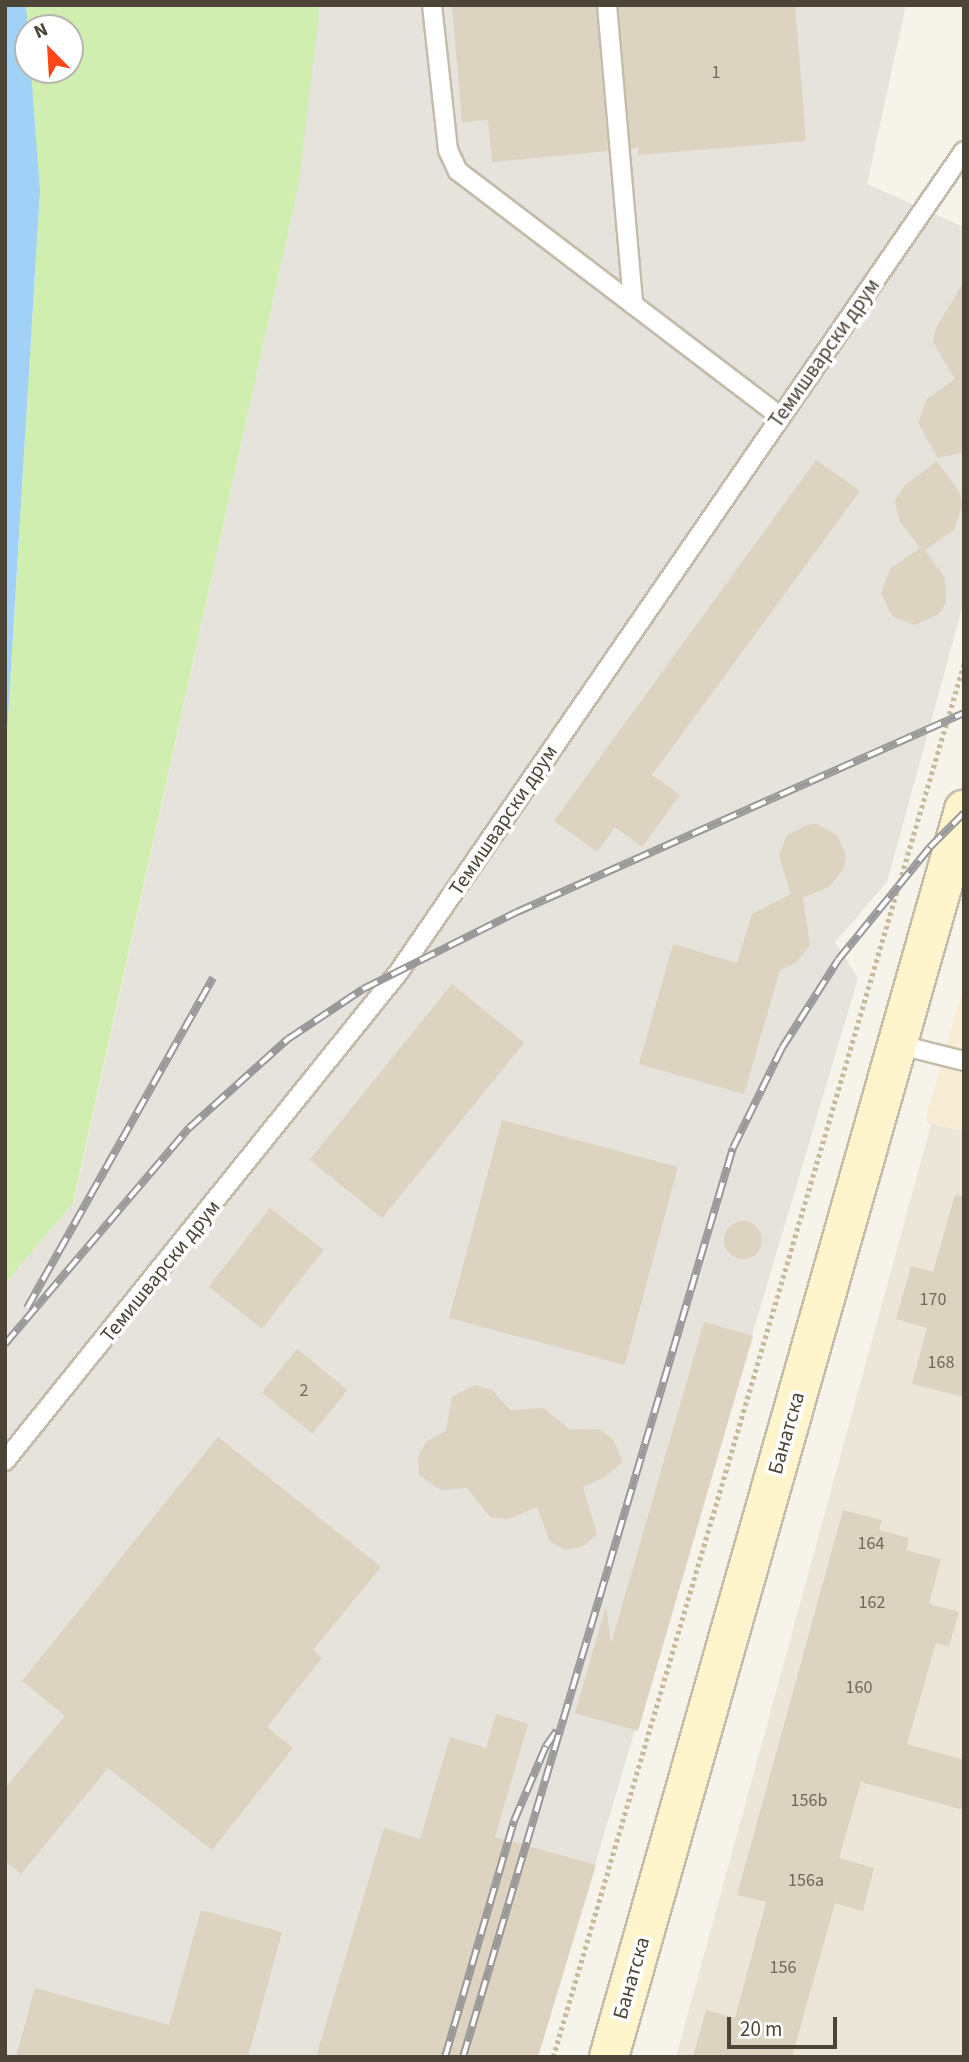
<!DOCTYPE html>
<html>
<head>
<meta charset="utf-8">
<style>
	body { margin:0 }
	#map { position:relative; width:969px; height:2062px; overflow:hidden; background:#f6f3ea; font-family:"Source Sans 3",sans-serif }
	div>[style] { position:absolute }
	.residential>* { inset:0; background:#ebe6d8 }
	.commercial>* { inset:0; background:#f9ecd4 }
	.industrial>* { inset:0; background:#e6e2dc }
	.green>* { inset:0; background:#cfeeb0 }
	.water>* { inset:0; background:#a2d1f8 }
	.building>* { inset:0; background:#ddd3c1; transform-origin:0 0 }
	.round { border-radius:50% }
	.path>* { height:4.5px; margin-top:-2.25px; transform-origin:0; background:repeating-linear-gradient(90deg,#c7b99b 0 3.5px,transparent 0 7px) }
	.roads { filter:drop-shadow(2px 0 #c3bcab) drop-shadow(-2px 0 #c3bcab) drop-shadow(0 2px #c3bcab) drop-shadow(0 -2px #c3bcab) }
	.service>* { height:18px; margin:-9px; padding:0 9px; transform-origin:9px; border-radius:9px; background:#fff }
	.secondary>* { height:38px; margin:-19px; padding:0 19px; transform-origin:19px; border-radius:19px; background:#fff5cc }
	.rail>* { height:8px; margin-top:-4px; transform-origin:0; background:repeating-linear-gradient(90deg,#fff 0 16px,#999 0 32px); box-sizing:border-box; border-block:2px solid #999 }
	span { translate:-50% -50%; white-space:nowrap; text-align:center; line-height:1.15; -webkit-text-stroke:7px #fff; paint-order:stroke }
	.number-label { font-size:18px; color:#70685a }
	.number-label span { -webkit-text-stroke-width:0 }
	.street-label { font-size:21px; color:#4c4537 }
	.frame { position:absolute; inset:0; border:7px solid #4c4537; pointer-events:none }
	.north { position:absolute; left:14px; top:14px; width:70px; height:70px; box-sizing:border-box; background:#fff; border:2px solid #b7b5af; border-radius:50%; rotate:336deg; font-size:19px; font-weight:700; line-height:28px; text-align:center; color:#4c4537 }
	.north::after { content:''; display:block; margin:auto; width:24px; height:32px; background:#ff4619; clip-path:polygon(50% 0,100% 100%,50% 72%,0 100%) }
	.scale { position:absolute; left:727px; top:2017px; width:110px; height:32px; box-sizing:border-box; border:4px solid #4c4537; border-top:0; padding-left:9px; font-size:21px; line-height:24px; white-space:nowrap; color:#4c4537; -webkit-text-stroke:5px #fff; paint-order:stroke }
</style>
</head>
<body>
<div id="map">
	<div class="residential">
		<i style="clip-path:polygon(964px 1004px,964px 2057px,676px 2057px)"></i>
	</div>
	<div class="commercial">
		<i style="clip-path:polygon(964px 983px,964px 1132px,925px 1122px)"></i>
	</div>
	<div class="industrial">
		<i style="clip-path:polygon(317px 5px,906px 5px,867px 184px,964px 227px,964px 601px,887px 882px,835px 942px,858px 978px,538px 2057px,5px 2057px,5px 1284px,74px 1202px,298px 188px)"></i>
	</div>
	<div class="green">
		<i style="clip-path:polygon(26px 5px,317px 5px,319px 14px,298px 188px,73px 1203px,5px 1284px,5px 766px,40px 191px,30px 70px,70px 70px,70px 28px,28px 28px,28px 44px)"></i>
	</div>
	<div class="water">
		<i style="clip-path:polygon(5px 5px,26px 5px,40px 191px,5px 766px)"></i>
	</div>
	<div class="building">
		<i style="clip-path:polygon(452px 5px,596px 5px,608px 151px,492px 162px,488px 120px,462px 122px)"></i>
		<i style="clip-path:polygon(618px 5px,795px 5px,806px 141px,638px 155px,638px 148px,631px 149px)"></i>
		<i style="clip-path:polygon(964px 281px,964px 452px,938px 458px,918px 423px,927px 399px,955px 379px,933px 342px,936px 328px)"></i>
		<i style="clip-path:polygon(816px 460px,860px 491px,652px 775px,680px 795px,642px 847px,615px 827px,597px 852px,554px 821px)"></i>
		<i style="clip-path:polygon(937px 461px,960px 493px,962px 506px,954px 530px,925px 550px,945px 578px,946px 603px,939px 614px,915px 625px,892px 616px,881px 593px,890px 569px,920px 548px,899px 521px,895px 500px,905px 485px)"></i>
		<i style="clip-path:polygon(817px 824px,837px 835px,846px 856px,844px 868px,830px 886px,803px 898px,810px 945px,796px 963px,780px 970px,744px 1094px,639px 1064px,673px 944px,737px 963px,752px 914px,791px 894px,779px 856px,786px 836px,806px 825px)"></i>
		<i style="left:452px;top:984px;width:93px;height:226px;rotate:39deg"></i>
		<i style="left:502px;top:1120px;width:182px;height:205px;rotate:15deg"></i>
		<i style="clip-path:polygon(955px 1195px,964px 1196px,964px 1397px,912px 1384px,927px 1328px,896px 1319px,911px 1266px,933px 1272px)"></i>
		<i style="left:270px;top:1208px;width:68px;height:100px;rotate:38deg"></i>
		<i class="round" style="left:724px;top:1221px;width:38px;height:38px"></i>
		<i style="clip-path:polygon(704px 1322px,753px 1336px,638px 1731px,575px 1713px,606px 1606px,611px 1644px)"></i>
		<i style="left:297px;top:1349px;width:65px;height:56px;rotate:39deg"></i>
		<i style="clip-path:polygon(475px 1385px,492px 1390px,510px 1410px,544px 1408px,570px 1430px,599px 1429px,613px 1439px,623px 1462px,605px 1477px,583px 1487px,597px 1534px,584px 1546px,566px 1550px,550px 1542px,537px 1507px,509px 1519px,491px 1518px,467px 1488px,441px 1490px,419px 1475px,418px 1456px,427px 1441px,446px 1431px,452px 1397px)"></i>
		<i style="clip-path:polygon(218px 1437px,381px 1567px,313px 1650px,322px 1658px,267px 1727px,293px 1748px,212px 1850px,108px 1768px,21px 1874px,5px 1861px,5px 1788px,65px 1716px,22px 1681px)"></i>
		<i style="clip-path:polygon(843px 1510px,882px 1520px,879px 1530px,909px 1538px,906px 1550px,941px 1559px,929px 1604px,959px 1612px,949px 1646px,936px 1643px,907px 1744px,964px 1760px,964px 1810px,861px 1782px,839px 1858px,874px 1868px,863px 1911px,835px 1903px,792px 2057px,693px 2057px,706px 2010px,735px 2018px,766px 1902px,737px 1895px)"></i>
		<i style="clip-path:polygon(496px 1714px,528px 1724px,495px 1837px,596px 1865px,538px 2057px,316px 2057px,384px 1828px,420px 1839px,450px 1737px,486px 1748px)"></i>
		<i style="clip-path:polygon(201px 1910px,282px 1932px,248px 2057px,16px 2057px,35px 1988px,169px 2025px)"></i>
	</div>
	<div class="path">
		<i style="left:553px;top:2057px;width:1453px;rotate:-73.57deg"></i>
	</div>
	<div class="roads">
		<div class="service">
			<i style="left:432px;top:5px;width:146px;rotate:83.7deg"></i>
			<i style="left:448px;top:150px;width:23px;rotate:65deg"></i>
			<i style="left:458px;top:171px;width:405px;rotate:37.3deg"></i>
			<i style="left:607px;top:5px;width:301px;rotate:85deg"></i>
			<i style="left:896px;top:1044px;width:70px;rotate:14deg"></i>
			<i style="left:5px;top:1461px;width:627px;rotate:-51.15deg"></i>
			<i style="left:398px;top:973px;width:998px;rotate:-55.45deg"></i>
		</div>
		<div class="secondary">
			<i style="left:609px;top:2057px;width:1297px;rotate:-74.11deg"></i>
		</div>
	</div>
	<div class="rail">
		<i style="left:27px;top:1308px;width:379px;rotate:-60.6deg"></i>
		<i style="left:5px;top:1344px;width:284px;rotate:-49.6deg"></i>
		<i style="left:189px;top:1128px;width:133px;rotate:-42deg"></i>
		<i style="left:288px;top:1039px;width:90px;rotate:-33.7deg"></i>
		<i style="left:363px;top:989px;width:172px;rotate:-26.6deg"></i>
		<i style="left:517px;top:912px;width:489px;rotate:-24deg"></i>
		<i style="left:445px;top:2057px;width:246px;rotate:-73.7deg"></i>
		<i style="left:514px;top:1821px;width:82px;rotate:-66.9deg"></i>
		<i style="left:546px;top:1746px;width:19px;rotate:-55deg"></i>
		<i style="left:463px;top:2057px;width:948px;rotate:-73.46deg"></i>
		<i style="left:733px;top:1148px;width:111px;rotate:-63.9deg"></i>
		<i style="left:782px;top:1048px;width:104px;rotate:-57.5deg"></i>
		<i style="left:838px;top:960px;width:146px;rotate:-50.8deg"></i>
		<i style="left:930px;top:847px;width:48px;rotate:-45deg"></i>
	</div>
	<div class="number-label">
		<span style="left:716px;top:73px">1</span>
		<span style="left:933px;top:1300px">170</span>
		<span style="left:941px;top:1363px">168</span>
		<span style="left:304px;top:1391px">2</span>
		<span style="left:871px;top:1544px">164</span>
		<span style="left:872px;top:1603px">162</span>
		<span style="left:859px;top:1688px">160</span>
		<span style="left:809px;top:1801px">156b</span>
		<span style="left:806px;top:1881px">156a</span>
		<span style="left:783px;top:1968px">156</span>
	</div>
	<div class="street-label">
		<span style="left:824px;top:353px;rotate:-55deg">Темишварски друм</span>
		<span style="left:503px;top:820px;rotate:-56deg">Темишварски друм</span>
		<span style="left:160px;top:1271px;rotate:-51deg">Темишварски друм</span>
		<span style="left:786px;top:1433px;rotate:-74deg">Банатска</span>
		<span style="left:631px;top:1978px;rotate:-74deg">Банатска</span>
	</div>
	<div class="frame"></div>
	<div class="north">N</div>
	<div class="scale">20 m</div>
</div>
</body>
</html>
